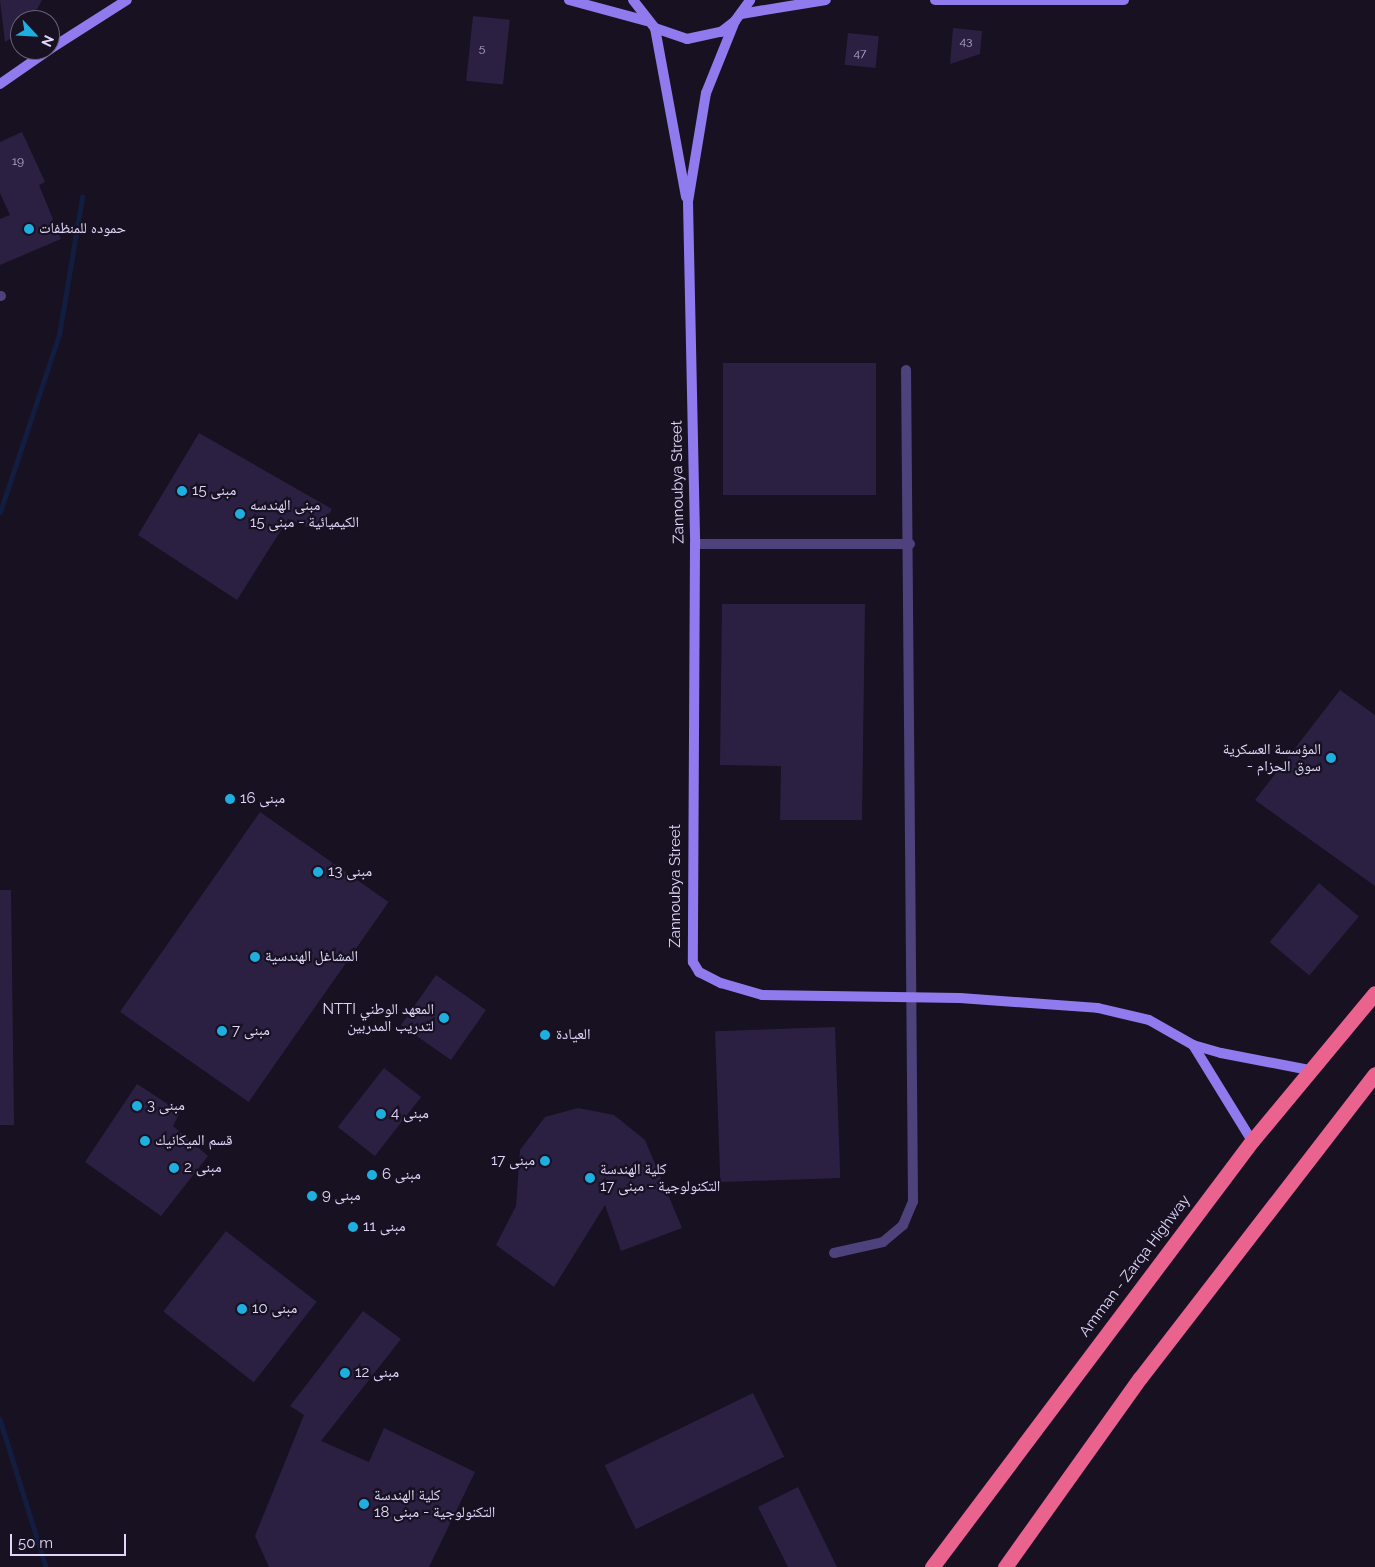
<!DOCTYPE html>
<html>
<head>
<meta charset="utf-8">
<style>
	body { margin:0 }
	#map { position:relative; width:1375px; height:1567px; overflow:hidden; background:#171122; font-family:Raleway,"Noto Naskh Arabic",sans-serif }
	div>[style] { position:absolute }
	.stream>* { height:4.5px; margin:-2.25px; padding:0 2.25px; transform-origin:2.25px; border-radius:2.25px; background:#121d40 }
	.building>* { inset:0; background:#2b2041; transform-origin:0 0 }
	.street>* { height:10px; margin:-5px; padding:0 5px; transform-origin:5px; border-radius:5px; background:#4d427b }
	.secondary>* { height:10px; margin:-5px; padding:0 5px; transform-origin:5px; border-radius:5px; background:#8f7bed }
	.highway>* { height:15px; margin:-7.5px; padding:0 7.5px; transform-origin:7.5px; border-radius:7.5px; background:#ea628e }
	.dots>* { width:14px; height:14px; translate:-50% -50%; box-sizing:border-box; border:2px solid #171122; border-radius:50% }
	span { translate:-50% -50%; white-space:nowrap; text-align:center; line-height:1.15; -webkit-text-stroke:4.5px #171122; paint-order:stroke }
	.number-label { font-size:12px; color:#b4a9cc }
	.number-label span { -webkit-text-stroke-width:0 }
	.poi-label { font-size:15px; color:#e1d7fa }
	.left { translate:0 -50%; text-align:left }
	.right { translate:-100% -50%; text-align:right }
	.street-label { font-size:15px; color:#e1d7fa }
	.north { position:absolute; left:10px; top:10px; width:50px; height:50px; box-sizing:border-box; background:#171122; border:1px solid #686078; border-radius:50%; rotate:115deg; font-size:14px; font-weight:700; line-height:20px; text-align:center; color:#e1d7fa }
	.north::after { content:''; display:block; margin:auto; width:18px; height:22px; background:#1eafe0; clip-path:polygon(50% 0,100% 100%,50% 72%,0 100%) }
	.scale { position:absolute; left:10px; top:1534px; width:116px; height:22px; box-sizing:border-box; border:2px solid #e1d7fa; border-top:0; padding-left:6px; font-size:15px; line-height:18px; white-space:nowrap; color:#e1d7fa; -webkit-text-stroke:4px #171122; paint-order:stroke }
</style>
</head>
<body>
<div id="map">
	<div class="stream">
		<i style="left:0;top:512px;width:187px;rotate:-71.6deg"></i>
		<i style="left:59px;top:335px;width:140px;rotate:-80.5deg"></i>
		<i style="left:0;top:1419px;width:155px;rotate:72.7deg"></i>
	</div>
	<div class="building">
		<i style="clip-path:polygon(0 0,42px 0,31px 20px,20px 20px,20px 32px,5px 42px)"></i>
		<i style="left:473px;top:16px;width:37px;height:65px;rotate:6deg"></i>
		<i style="clip-path:polygon(953px 28px,982px 31px,980px 54px,950px 64px)"></i>
		<i style="left:848px;top:33px;width:31px;height:32px;rotate:6deg"></i>
		<i style="clip-path:polygon(22px 132px,45px 182px,39px 185px,61px 239px,0 265px,0 219px,10px 215px,0 193px,0 142px)"></i>
		<i style="left:723px;top:363px;width:153px;height:132px"></i>
		<i style="clip-path:polygon(199px 433px,332px 509px,320px 532px,288px 519px,237px 600px,138px 535px)"></i>
		<i style="clip-path:polygon(722px 604px,865px 604px,862px 820px,780px 820px,781px 766px,720px 765px)"></i>
		<i style="clip-path:polygon(1340px 690px,1375px 715px,1375px 886px,1255px 800px)"></i>
		<i style="left:260px;top:812px;width:157px;height:244px;rotate:35deg"></i>
		<i style="left:1319px;top:883px;width:52px;height:77px;rotate:40deg"></i>
		<i style="clip-path:polygon(0 890px,11px 890px,14px 1125px,0 1125px)"></i>
		<i style="left:436px;top:975px;width:61px;height:61px;rotate:35deg"></i>
		<i style="left:835px;top:1027px;width:151px;height:120px;rotate:88deg"></i>
		<i style="left:384px;top:1068px;width:47px;height:75px;rotate:38deg"></i>
		<i style="clip-path:polygon(137px 1084px,180px 1112px,173px 1126px,208px 1156px,161px 1216px,85px 1162px)"></i>
		<i style="clip-path:polygon(578px 1108px,614px 1115px,645px 1140px,682px 1228px,621px 1251px,605px 1205px,554px 1287px,496px 1245px,516px 1206px,520px 1150px,545px 1117px)"></i>
		<i style="left:226px;top:1231px;width:115px;height:102px;rotate:38deg"></i>
		<i style="clip-path:polygon(363px 1311px,401px 1339px,321px 1441px,369px 1462px,384px 1428px,475px 1472px,429px 1567px,269px 1567px,255px 1536px,304px 1415px,290px 1406px)"></i>
		<i style="left:753px;top:1393px;width:71px;height:165px;rotate:64deg"></i>
		<i style="clip-path:polygon(798px 1487px,837px 1567px,788px 1567px,758px 1507px)"></i>
	</div>
	<div class="street">
		<i style="left:0;top:296px;width:1px"></i>
		<i style="left:695px;top:544px;width:215px"></i>
		<i style="left:834px;top:1253px;width:50px;rotate:-12.7deg"></i>
		<i style="left:883px;top:1242px;width:26px;rotate:-40deg"></i>
		<i style="left:903px;top:1225px;width:26px;rotate:-67deg"></i>
		<i style="left:913px;top:1201px;width:831px;rotate:-90.48deg"></i>
	</div>
	<div class="secondary">
		<i style="left:569px;top:0;width:81px;rotate:15.1deg"></i>
		<i style="left:633px;top:0;width:36px;rotate:52deg"></i>
		<i style="left:655px;top:28px;width:34px;rotate:19deg"></i>
		<i style="left:687px;top:39px;width:35px;rotate:-12deg"></i>
		<i style="left:721px;top:32px;width:18px;rotate:-38deg"></i>
		<i style="left:735px;top:21px;width:26px;rotate:-54deg"></i>
		<i style="left:935px;top:0;width:189px"></i>
		<i style="left:741px;top:14px;width:86px;rotate:-9.4deg"></i>
		<i style="left:735px;top:21px;width:78px;rotate:111.9deg"></i>
		<i style="left:706px;top:93px;width:110px;rotate:99.4deg"></i>
		<i style="left:688px;top:202px;width:342px;rotate:88.8deg"></i>
		<i style="left:695px;top:544px;width:418px;rotate:90.3deg"></i>
		<i style="left:693px;top:962px;width:12px;rotate:59deg"></i>
		<i style="left:699px;top:972px;width:25px;rotate:27deg"></i>
		<i style="left:721px;top:983px;width:43px;rotate:16.3deg"></i>
		<i style="left:762px;top:995px;width:198px;rotate:0.9deg"></i>
		<i style="left:960px;top:998px;width:138px;rotate:4.1deg"></i>
		<i style="left:1098px;top:1008px;width:52px;rotate:13.2deg"></i>
		<i style="left:1149px;top:1020px;width:51px;rotate:29.6deg"></i>
		<i style="left:1193px;top:1045px;width:29px;rotate:16deg"></i>
		<i style="left:1221px;top:1053px;width:90px;rotate:10.9deg"></i>
		<i style="left:655px;top:28px;width:172px;rotate:79.6deg"></i>
		<i style="left:50px;top:49px;width:91px;rotate:-32.5deg"></i>
		<i style="left:0;top:84px;width:60px;rotate:-34.8deg"></i>
		<i style="left:1193px;top:1045px;width:113px;rotate:58.4deg"></i>
	</div>
	<div class="highway">
		<i style="left:932px;top:1567px;width:533px;rotate:-53.09deg"></i>
		<i style="left:1252px;top:1141px;width:192px;rotate:-50.3deg"></i>
		<i style="left:1005px;top:1567px;width:232px;rotate:-54.5deg"></i>
		<i style="left:1140px;top:1378px;width:384px;rotate:-52.3deg"></i>
	</div>
	<div class="dots">
		<i style="left:29px;top:229px;background:#1eafe0"></i>
		<i style="left:182px;top:491px;background:#1eafe0"></i>
		<i style="left:240px;top:514px;background:#1eafe0"></i>
		<i style="left:1331px;top:758px;background:#1eafe0"></i>
		<i style="left:230px;top:799px;background:#1eafe0"></i>
		<i style="left:318px;top:872px;background:#1eafe0"></i>
		<i style="left:255px;top:957px;background:#1eafe0"></i>
		<i style="left:444px;top:1018px;background:#1eafe0"></i>
		<i style="left:222px;top:1031px;background:#1eafe0"></i>
		<i style="left:545px;top:1035px;background:#1eafe0"></i>
		<i style="left:137px;top:1106px;background:#1eafe0"></i>
		<i style="left:381px;top:1114px;background:#1eafe0"></i>
		<i style="left:145px;top:1141px;background:#1eafe0"></i>
		<i style="left:545px;top:1161px;background:#1eafe0"></i>
		<i style="left:174px;top:1168px;background:#1eafe0"></i>
		<i style="left:372px;top:1175px;background:#1eafe0"></i>
		<i style="left:590px;top:1178px;background:#1eafe0"></i>
		<i style="left:312px;top:1196px;background:#1eafe0"></i>
		<i style="left:353px;top:1227px;background:#1eafe0"></i>
		<i style="left:242px;top:1309px;background:#1eafe0"></i>
		<i style="left:345px;top:1373px;background:#1eafe0"></i>
		<i style="left:364px;top:1504px;background:#1eafe0"></i>
	</div>
	<div class="number-label">
		<span style="left:966px;top:42px">43</span>
		<span style="left:482px;top:49px">5</span>
		<span style="left:860px;top:54px">47</span>
		<span style="left:18px;top:162px">19</span>
	</div>
	<div class="poi-label">
		<span class="left" style="left:39px;top:229px">حموده للمنظفات</span>
		<span class="left" style="left:192px;top:491px">مبنى 15</span>
		<span class="left" style="left:250px;top:514px">مبنى الهندسه<br>الكيميائية - مبنى 15</span>
		<span class="right" style="left:1321px;top:758px">المؤسسة العسكرية<br>- سوق الحزام</span>
		<span class="left" style="left:240px;top:799px">مبنى 16</span>
		<span class="left" style="left:328px;top:872px">مبنى 13</span>
		<span class="left" style="left:265px;top:957px">المشاغل الهندسية</span>
		<span class="right" style="left:434px;top:1018px">NTTI المعهد الوطني<br>لتدريب المدربين</span>
		<span class="left" style="left:232px;top:1031px">مبنى 7</span>
		<span class="left" style="left:556px;top:1035px">العيادة</span>
		<span class="left" style="left:147px;top:1106px">مبنى 3</span>
		<span class="left" style="left:391px;top:1114px">مبنى 4</span>
		<span class="left" style="left:155px;top:1141px">قسم الميكانيك</span>
		<span class="right" style="left:535px;top:1161px">مبنى 17</span>
		<span class="left" style="left:184px;top:1168px">مبنى 2</span>
		<span class="left" style="left:600px;top:1178px">كلية الهندسة<br>التكنولوجية - مبنى 17</span>
		<span class="left" style="left:382px;top:1175px">مبنى 6</span>
		<span class="left" style="left:322px;top:1196px">مبنى 9</span>
		<span class="left" style="left:363px;top:1227px">مبنى 11</span>
		<span class="left" style="left:252px;top:1309px">مبنى 10</span>
		<span class="left" style="left:355px;top:1373px">مبنى 12</span>
		<span class="left" style="left:374px;top:1504px">كلية الهندسة<br>التكنولوجية - مبنى 18</span>
	</div>
	<div class="street-label">
		<span style="left:678px;top:482px;rotate:-91deg">Zannoubya Street</span>
		<span style="left:676px;top:886px;rotate:-90deg">Zannoubya Street</span>
		<span style="left:1135px;top:1266px;rotate:-53deg">Amman - Zarqa Highway</span>
	</div>
	<div class="north">N</div>
	<div class="scale">50 m</div>
</div>
</body>
</html>
